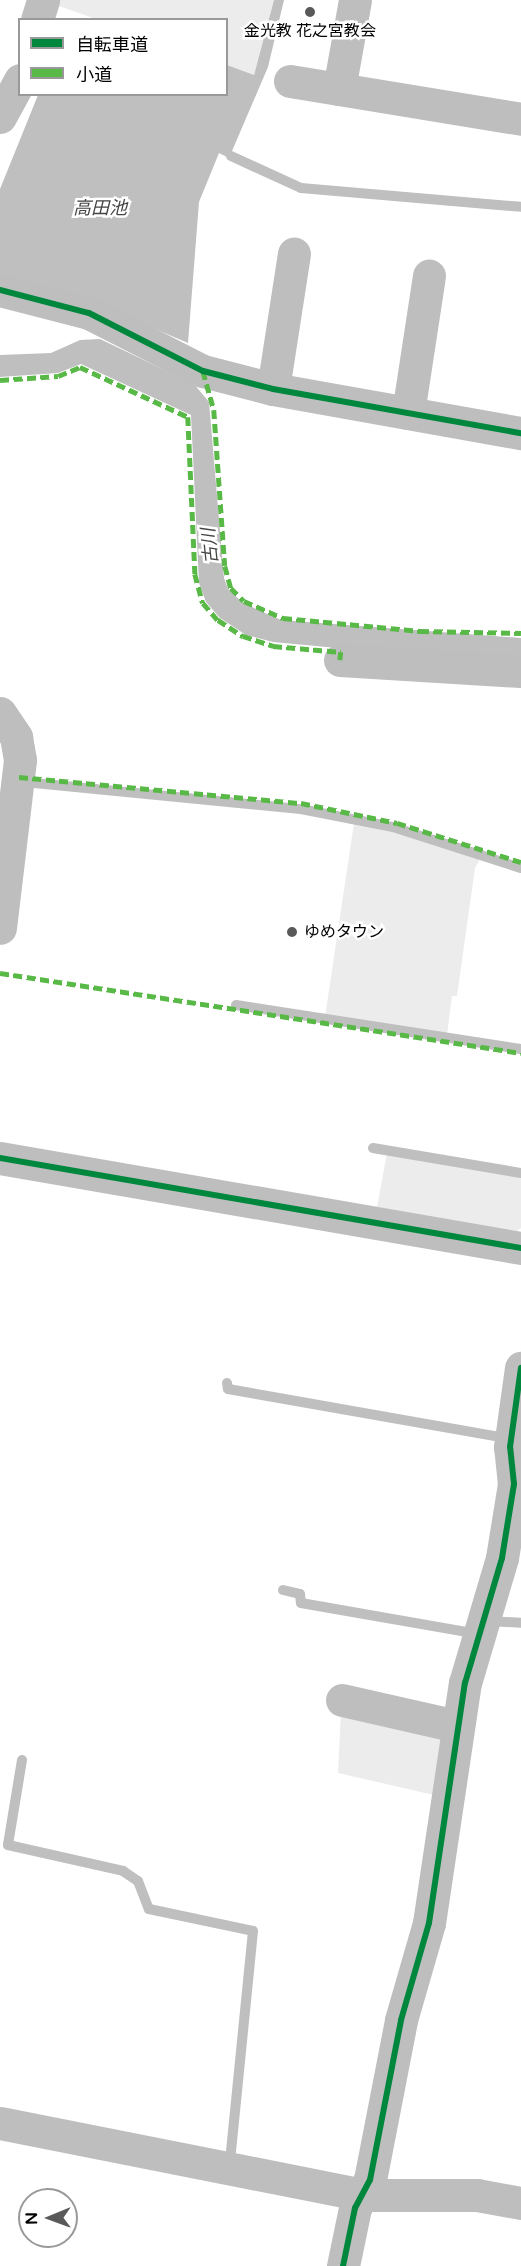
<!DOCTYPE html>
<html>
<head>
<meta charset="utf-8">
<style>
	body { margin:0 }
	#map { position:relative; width:521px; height:2266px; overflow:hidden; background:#fff; font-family:"Varela Round","Noto Sans JP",sans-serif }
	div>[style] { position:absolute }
	.green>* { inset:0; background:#ececec }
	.water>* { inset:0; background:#bfbfbf }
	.stream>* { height:10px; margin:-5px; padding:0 5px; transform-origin:5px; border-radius:5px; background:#bfbfbf }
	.minor>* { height:33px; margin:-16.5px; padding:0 16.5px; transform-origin:16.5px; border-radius:16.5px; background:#bebebe }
	.quiet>* { height:4.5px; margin-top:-2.25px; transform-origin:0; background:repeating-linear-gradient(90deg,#58b947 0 9px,transparent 0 13.5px) }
	.cycleway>* { height:6px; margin:-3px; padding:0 3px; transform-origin:3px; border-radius:3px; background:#00873e }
	.dots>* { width:16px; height:16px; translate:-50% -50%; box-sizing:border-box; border:3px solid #fff; border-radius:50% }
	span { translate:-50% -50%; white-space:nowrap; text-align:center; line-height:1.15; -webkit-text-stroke:5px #fff; paint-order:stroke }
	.poi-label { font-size:16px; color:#000 }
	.left { translate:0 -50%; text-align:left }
	.water-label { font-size:18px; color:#444; font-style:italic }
	.legend { position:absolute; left:18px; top:18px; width:210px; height:78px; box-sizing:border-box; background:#fff; border:2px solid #999; margin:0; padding:8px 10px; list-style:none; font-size:18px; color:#000 }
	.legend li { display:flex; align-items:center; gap:12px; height:30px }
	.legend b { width:30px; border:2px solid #999 }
	.north { position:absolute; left:18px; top:2188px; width:60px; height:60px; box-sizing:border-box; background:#fff; border:2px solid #999; border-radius:50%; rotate:269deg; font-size:16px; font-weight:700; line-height:24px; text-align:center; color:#000 }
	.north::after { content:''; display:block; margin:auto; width:21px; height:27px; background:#595959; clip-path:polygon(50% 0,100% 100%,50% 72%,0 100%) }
</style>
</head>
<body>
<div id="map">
	<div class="green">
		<i style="clip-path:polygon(51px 0,274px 0,254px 75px,227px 65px,226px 20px,96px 19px,50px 3px)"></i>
		<i style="clip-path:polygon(354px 823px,399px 832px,480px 859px,475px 868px,457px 996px,452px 996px,447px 1035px,325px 1017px)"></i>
		<i style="clip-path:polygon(387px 1153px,521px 1175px,521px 1228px,517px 1231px,377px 1207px)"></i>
		<i style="clip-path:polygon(342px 1691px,447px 1711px,434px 1795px,338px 1773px)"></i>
	</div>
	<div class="water">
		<i style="clip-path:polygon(274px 0,284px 0,268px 67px,229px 158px,219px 153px,199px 202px,188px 343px,118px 313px,0 286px,0 189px,38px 95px,226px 94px,227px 65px,254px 75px)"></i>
		<i style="clip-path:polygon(100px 339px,194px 384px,209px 402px,224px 578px,228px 589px,243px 603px,281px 620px,521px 638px,521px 660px,423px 656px,273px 642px,246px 635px,220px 618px,206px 602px,199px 583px,191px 415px,81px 364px,58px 373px,0 377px,0 355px,51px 353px,80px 340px)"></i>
	</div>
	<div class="stream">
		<i style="left:231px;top:156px;width:77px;rotate:24.6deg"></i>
		<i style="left:301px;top:188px;width:221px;rotate:4.9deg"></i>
		<i style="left:24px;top:782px;width:278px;rotate:5.6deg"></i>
		<i style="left:301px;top:809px;width:94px;rotate:11.1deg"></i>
		<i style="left:393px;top:827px;width:134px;rotate:17.8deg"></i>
		<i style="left:236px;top:1005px;width:288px;rotate:8.8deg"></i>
		<i style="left:373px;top:1148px;width:150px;rotate:9.6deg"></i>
		<i style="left:227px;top:1383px;width:6px;rotate:81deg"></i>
		<i style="left:228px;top:1389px;width:277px;rotate:10deg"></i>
		<i style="left:283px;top:1590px;width:17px;rotate:13deg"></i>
		<i style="left:300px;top:1594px;width:9px;rotate:84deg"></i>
		<i style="left:301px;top:1603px;width:169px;rotate:9.9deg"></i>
		<i style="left:488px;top:1621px;width:33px;rotate:3deg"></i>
		<i style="left:22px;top:1760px;width:86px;rotate:99.4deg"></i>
		<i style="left:8px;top:1845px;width:118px;rotate:12.7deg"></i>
		<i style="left:123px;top:1871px;width:18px;rotate:34deg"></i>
		<i style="left:138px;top:1881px;width:30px;rotate:69deg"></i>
		<i style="left:149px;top:1909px;width:106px;rotate:11.9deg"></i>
		<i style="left:253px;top:1931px;width:230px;rotate:95.7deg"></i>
	</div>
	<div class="minor">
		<i style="left:37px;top:20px;width:21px;rotate:-73deg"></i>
		<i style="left:290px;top:81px;width:234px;rotate:9.3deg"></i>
		<i style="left:339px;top:89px;width:90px;rotate:-79.8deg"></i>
		<i style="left:0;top:117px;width:42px;rotate:-61.6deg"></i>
		<i style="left:0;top:290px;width:92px;rotate:14.5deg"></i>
		<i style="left:89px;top:313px;width:128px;rotate:27deg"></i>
		<i style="left:203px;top:371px;width:72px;rotate:14.4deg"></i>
		<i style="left:273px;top:389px;width:252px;rotate:10.1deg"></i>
		<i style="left:273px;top:389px;width:137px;rotate:-81.2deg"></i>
		<i style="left:408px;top:413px;width:139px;rotate:-81.3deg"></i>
		<i style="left:340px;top:660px;width:181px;rotate:3.5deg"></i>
		<i style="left:0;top:713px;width:29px;rotate:56deg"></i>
		<i style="left:16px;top:737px;width:23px;rotate:80deg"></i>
		<i style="left:20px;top:760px;width:169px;rotate:96.8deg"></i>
		<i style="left:0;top:1158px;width:529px;rotate:9.8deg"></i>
		<i style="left:342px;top:1700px;width:117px;rotate:12.8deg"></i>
		<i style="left:0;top:2123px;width:370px;rotate:11.2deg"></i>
		<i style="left:363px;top:2195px;width:114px"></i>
		<i style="left:477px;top:2195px;width:45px;rotate:10.3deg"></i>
		<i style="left:343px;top:2266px;width:59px;rotate:-78.3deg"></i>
		<i style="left:355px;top:2208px;width:32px;rotate:-62deg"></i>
		<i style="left:370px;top:2180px;width:163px;rotate:-79deg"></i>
		<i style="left:401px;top:2020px;width:101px;rotate:-73.9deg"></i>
		<i style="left:429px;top:1923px;width:243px;rotate:-81.5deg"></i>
		<i style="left:465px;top:1683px;width:130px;rotate:-73.5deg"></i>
		<i style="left:502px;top:1558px;width:75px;rotate:-80.8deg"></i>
		<i style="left:514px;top:1484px;width:37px;rotate:-96deg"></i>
		<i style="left:510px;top:1447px;width:80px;rotate:-82.1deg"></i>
	</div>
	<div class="quiet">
		<i style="left:203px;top:371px;width:41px;rotate:74.2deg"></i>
		<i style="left:214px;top:410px;width:156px;rotate:86deg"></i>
		<i style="left:225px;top:566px;width:23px;rotate:75deg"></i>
		<i style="left:231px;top:588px;width:18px;rotate:45deg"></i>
		<i style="left:244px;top:601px;width:43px;rotate:23.6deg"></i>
		<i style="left:283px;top:618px;width:138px;rotate:5.4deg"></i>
		<i style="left:420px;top:631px;width:101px;rotate:1.1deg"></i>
		<i style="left:0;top:380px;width:58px;rotate:-3.9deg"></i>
		<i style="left:58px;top:376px;width:24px;rotate:-22deg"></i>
		<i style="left:80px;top:367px;width:119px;rotate:24.8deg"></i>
		<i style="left:188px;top:417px;width:157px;rotate:87.4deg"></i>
		<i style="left:195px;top:574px;width:30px;rotate:75deg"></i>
		<i style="left:203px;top:603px;width:23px;rotate:49deg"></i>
		<i style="left:218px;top:620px;width:30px;rotate:33deg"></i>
		<i style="left:243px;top:636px;width:32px;rotate:18deg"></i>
		<i style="left:273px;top:646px;width:68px;rotate:5deg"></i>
		<i style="left:341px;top:652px;width:8px;rotate:97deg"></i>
		<i style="left:19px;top:777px;width:283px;rotate:5.3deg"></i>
		<i style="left:301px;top:803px;width:98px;rotate:11.8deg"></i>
		<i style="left:397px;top:823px;width:130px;rotate:17.5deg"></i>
		<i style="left:0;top:973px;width:527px;rotate:8.73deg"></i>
	</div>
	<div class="cycleway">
		<i style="left:0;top:290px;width:92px;rotate:14.5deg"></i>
		<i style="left:89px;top:313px;width:128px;rotate:27deg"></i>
		<i style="left:203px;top:371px;width:72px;rotate:14.4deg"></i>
		<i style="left:273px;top:389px;width:252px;rotate:10.1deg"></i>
		<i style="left:0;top:1158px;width:529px;rotate:9.8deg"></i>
		<i style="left:343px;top:2266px;width:59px;rotate:-78.3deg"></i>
		<i style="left:355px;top:2208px;width:32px;rotate:-62deg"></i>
		<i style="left:370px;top:2180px;width:163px;rotate:-79deg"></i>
		<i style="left:401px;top:2020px;width:101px;rotate:-73.9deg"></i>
		<i style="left:429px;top:1923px;width:243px;rotate:-81.5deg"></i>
		<i style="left:465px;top:1683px;width:130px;rotate:-73.5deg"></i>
		<i style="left:502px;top:1558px;width:75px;rotate:-80.8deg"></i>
		<i style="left:514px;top:1484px;width:37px;rotate:-96deg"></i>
		<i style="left:510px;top:1447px;width:80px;rotate:-82.1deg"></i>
	</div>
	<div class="dots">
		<i style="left:310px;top:12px;background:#595959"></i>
		<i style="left:292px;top:932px;background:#595959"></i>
	</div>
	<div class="poi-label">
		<span style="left:310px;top:31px">金光教 花之宮教会</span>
		<span class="left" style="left:304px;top:932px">ゆめタウン</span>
	</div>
	<div class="water-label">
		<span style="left:100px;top:208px">高田池</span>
		<span style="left:210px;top:546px;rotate:-96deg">古川</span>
	</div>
	<ul class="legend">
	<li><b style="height:8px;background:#00873e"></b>自転車道</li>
	<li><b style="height:8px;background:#58b947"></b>小道</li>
	</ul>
	<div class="north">N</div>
</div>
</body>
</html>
